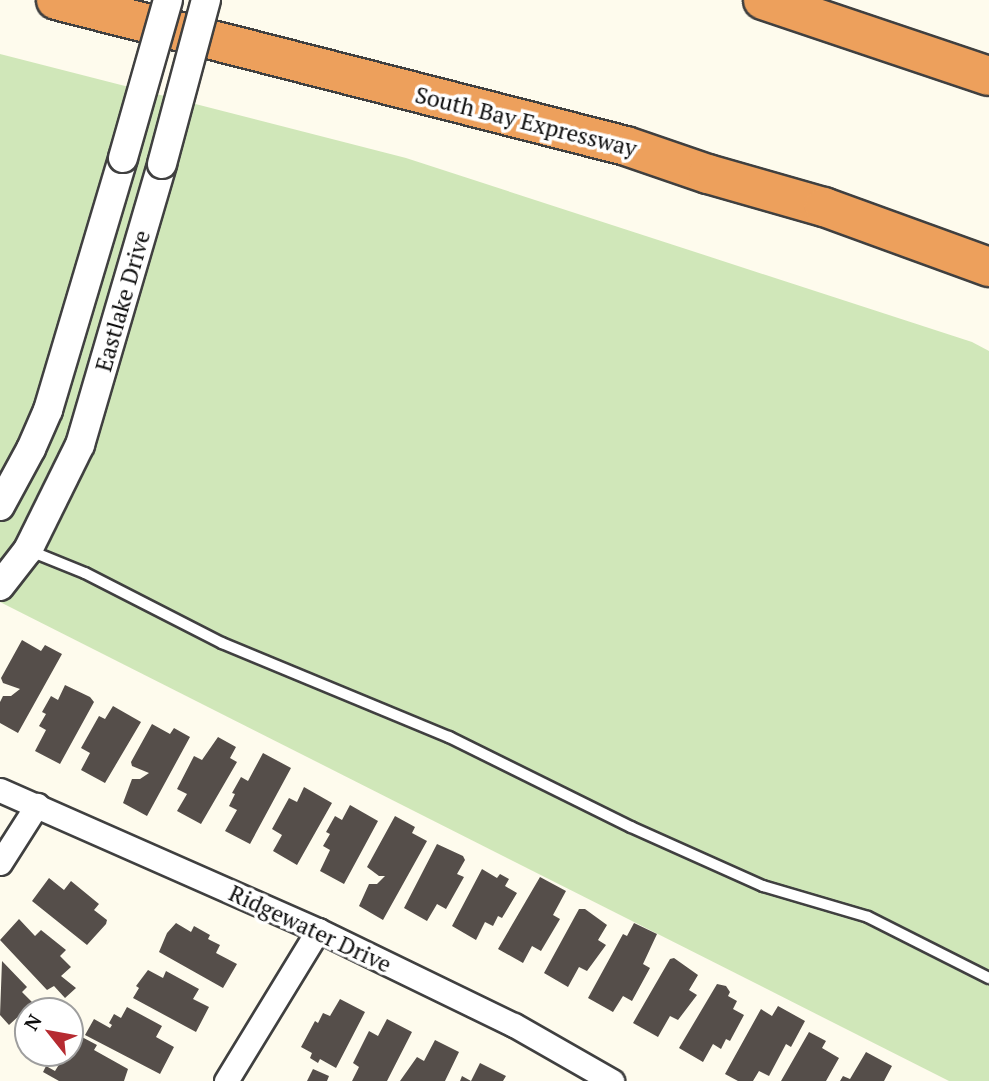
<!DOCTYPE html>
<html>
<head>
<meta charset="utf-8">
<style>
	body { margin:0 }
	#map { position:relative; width:989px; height:1081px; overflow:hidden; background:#fefbed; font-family:"PT Serif",serif }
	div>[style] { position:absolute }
	.green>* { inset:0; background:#d0e7b9 }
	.building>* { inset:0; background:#554e4a }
	.roads { filter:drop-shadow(2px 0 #404040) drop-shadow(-2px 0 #404040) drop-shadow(0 2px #404040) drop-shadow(0 -2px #404040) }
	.service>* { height:10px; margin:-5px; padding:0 5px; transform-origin:5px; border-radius:5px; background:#fff }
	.minor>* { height:23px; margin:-11.5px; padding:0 11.5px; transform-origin:11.5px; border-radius:11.5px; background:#fff }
	.tertiary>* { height:28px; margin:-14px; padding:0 14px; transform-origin:14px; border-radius:14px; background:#fff }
	.motorway>* { height:38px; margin:-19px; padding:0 19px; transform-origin:19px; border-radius:19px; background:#eda05c }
	.bridges { filter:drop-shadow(2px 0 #404040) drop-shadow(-2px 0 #404040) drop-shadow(0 2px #404040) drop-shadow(0 -2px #404040) }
	.tertiary-bridge>* { height:28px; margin:-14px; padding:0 14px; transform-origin:14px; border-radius:14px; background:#fff }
	span { translate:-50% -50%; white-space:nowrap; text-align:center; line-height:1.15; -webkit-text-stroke:7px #fff; paint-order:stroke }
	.street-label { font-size:23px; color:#0d0d0d }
	.north { position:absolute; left:14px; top:997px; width:70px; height:70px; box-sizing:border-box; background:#fff; border:2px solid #9e9e9e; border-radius:50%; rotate:301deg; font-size:19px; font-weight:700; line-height:28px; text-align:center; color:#0d0d0d }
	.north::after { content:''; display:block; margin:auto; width:24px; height:32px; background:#b62b31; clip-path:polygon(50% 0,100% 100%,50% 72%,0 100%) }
</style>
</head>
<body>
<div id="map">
	<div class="green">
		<i style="clip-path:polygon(0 54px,406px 158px,972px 342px,989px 351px,989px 1081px,949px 1081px,0 602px)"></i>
	</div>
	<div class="building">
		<i style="clip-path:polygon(22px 640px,41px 651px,45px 645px,62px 654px,18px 733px,0 723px,0 702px,3px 696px,11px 696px,20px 689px,3px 683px,1px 678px)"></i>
		<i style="clip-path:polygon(65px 685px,90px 697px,94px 702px,60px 764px,35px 751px,46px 730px,39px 726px,46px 714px,42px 712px,51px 696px,58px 700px)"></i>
		<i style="clip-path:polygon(113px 706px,141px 722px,105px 783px,81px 770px,90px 753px,81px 748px,99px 716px,105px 719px)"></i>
		<i style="clip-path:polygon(152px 724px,170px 734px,174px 728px,190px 737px,147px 816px,123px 803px,132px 779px,140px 779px,149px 773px,132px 766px,131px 762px)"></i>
		<i style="clip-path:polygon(218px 737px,236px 747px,230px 758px,237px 762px,201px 824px,177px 811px,187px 794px,177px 789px,194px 756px,202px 760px)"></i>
		<i style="clip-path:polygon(263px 753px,291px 768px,250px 844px,225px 831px,237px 810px,229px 806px,235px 794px,232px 793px,241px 777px,248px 781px)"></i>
		<i style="clip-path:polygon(304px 787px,332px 803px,297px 865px,273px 851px,282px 835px,272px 829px,289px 798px,297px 802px)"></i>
		<i style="clip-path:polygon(350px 805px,378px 821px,344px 884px,320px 871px,330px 850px,323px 846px,330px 834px,326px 832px,335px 816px,342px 820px)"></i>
		<i style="clip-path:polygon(395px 816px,415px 827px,412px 833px,427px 841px,383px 920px,359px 906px,369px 884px,377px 884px,385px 876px,379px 876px,367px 867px)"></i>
		<i style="clip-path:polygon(437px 844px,463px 856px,465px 860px,457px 874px,464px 877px,446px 909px,437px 904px,427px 921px,404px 908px)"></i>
		<i style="clip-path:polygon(482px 869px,497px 878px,500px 874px,509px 879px,505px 886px,517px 893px,502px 918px,498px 916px,493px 926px,485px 922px,476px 940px,452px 926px)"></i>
		<i style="clip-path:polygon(540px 877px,566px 891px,553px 915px,560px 919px,541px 951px,532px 946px,523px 963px,498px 949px)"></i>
		<i style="clip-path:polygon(49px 878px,64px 890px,71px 881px,99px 904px,94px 910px,107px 920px,106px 924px,87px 945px,32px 901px)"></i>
		<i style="clip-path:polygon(579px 909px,585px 909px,607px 925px,598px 940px,606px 945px,587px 971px,579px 967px,568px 987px,544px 973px)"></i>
		<i style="clip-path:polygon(19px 919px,35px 936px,41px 930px,66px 950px,60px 956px,71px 967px,61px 976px,76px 988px,65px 998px,54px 986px,47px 990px,0 940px)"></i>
		<i style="clip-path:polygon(176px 923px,191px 932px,194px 926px,210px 935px,208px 939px,220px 945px,216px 953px,237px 964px,223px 988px,159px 952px,167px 933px)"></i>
		<i style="clip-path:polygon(634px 923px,657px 934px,643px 964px,650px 968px,632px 1001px,623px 996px,613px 1012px,588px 998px,623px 934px,627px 936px)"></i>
		<i style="clip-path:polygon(674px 958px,698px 975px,689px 990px,697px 995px,678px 1020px,670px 1016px,658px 1037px,633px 1023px,670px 959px)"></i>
		<i style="clip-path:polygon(2px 961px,27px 987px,22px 992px,33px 1003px,9px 1025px,0 1015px)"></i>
		<i style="clip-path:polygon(148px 970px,163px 978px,166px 971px,199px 989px,193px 999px,209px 1007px,196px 1032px,133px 998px,139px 988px,136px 986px)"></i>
		<i style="clip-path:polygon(717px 984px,726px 986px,730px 992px,728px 996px,737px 1001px,733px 1009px,744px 1015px,730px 1041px,726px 1039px,721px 1049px,713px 1044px,703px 1062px,679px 1048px)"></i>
		<i style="clip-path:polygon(340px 999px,365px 1012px,336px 1068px,320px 1059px,318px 1063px,310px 1058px,312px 1053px,301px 1047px,315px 1021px,318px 1023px,323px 1013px,330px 1016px)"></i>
		<i style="clip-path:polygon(778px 1006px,805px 1021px,791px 1047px,786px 1044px,769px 1076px,759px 1071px,753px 1081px,738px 1081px,725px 1074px,761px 1009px,772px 1016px)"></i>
		<i style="clip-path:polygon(127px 1007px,162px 1026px,156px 1037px,174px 1047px,160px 1074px,85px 1035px,94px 1019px,110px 1028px,112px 1025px,109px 1023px,114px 1014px,121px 1018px)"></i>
		<i style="clip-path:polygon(387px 1019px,412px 1032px,387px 1081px,352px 1081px,359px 1067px,353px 1063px,369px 1031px,378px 1036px)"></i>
		<i style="clip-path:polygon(809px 1032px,826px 1041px,822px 1048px,839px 1058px,826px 1081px,781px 1081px)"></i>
		<i style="clip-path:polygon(80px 1036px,97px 1045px,94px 1050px,128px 1069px,124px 1081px,59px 1081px,43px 1072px,46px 1066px,55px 1071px,63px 1058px,76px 1048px)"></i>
		<i style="clip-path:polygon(435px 1040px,459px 1052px,445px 1081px,400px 1081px,417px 1057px,424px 1061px)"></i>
		<i style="clip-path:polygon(866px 1052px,892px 1066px,884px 1081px,840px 1081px,843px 1076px,850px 1079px)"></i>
		<i style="clip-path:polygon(480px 1063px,506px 1076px,503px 1081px,460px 1081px,462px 1076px,471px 1081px)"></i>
		<i style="clip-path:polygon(313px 1069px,329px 1076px,327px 1081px,307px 1081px)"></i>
	</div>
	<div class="roads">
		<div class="service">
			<i style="left:28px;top:550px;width:61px;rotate:22deg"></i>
			<i style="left:85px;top:573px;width:154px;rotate:27.1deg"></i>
			<i style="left:222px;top:643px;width:246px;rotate:22.5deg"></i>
			<i style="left:449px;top:737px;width:203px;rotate:26.3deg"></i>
			<i style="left:631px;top:827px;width:145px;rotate:24.1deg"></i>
			<i style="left:763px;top:886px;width:109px;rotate:16.4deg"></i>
			<i style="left:868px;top:917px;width:136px;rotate:26.8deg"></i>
		</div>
		<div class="minor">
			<i style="left:0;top:790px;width:347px;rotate:23.8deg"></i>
			<i style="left:318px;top:930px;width:218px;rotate:25.9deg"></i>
			<i style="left:514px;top:1025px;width:113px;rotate:29.7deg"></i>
			<i style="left:0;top:863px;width:69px;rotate:-57.5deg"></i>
			<i style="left:226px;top:1081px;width:177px;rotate:-58.6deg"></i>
		</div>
		<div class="tertiary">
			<i style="left:0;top:506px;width:65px;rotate:-61.5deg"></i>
			<i style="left:31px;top:449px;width:43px;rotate:-66.4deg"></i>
			<i style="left:48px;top:410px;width:263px;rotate:-73.4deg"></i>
			<i style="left:0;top:586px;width:46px;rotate:-52.1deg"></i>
			<i style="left:28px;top:550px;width:117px;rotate:-63.7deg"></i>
			<i style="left:80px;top:445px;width:293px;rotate:-73.7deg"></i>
		</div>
		<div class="motorway">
			<i style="left:56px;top:0;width:588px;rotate:14.37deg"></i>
			<i style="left:626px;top:146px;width:87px;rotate:18.9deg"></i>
			<i style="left:708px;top:174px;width:121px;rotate:15.9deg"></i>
			<i style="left:824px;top:207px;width:176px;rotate:20deg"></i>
			<i style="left:763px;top:0;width:238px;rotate:18.6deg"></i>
		</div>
	</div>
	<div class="bridges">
		<div class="tertiary-bridge">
			<i style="left:123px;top:158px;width:164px;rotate:-74.1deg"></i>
			<i style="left:162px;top:164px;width:170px;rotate:-75deg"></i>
		</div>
	</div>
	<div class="street-label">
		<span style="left:526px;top:122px;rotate:14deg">South Bay Expressway</span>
		<span style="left:123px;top:301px;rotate:-74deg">Eastlake Drive</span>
		<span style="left:310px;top:929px;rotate:25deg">Ridgewater Drive</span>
	</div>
	<div class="north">N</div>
</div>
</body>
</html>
